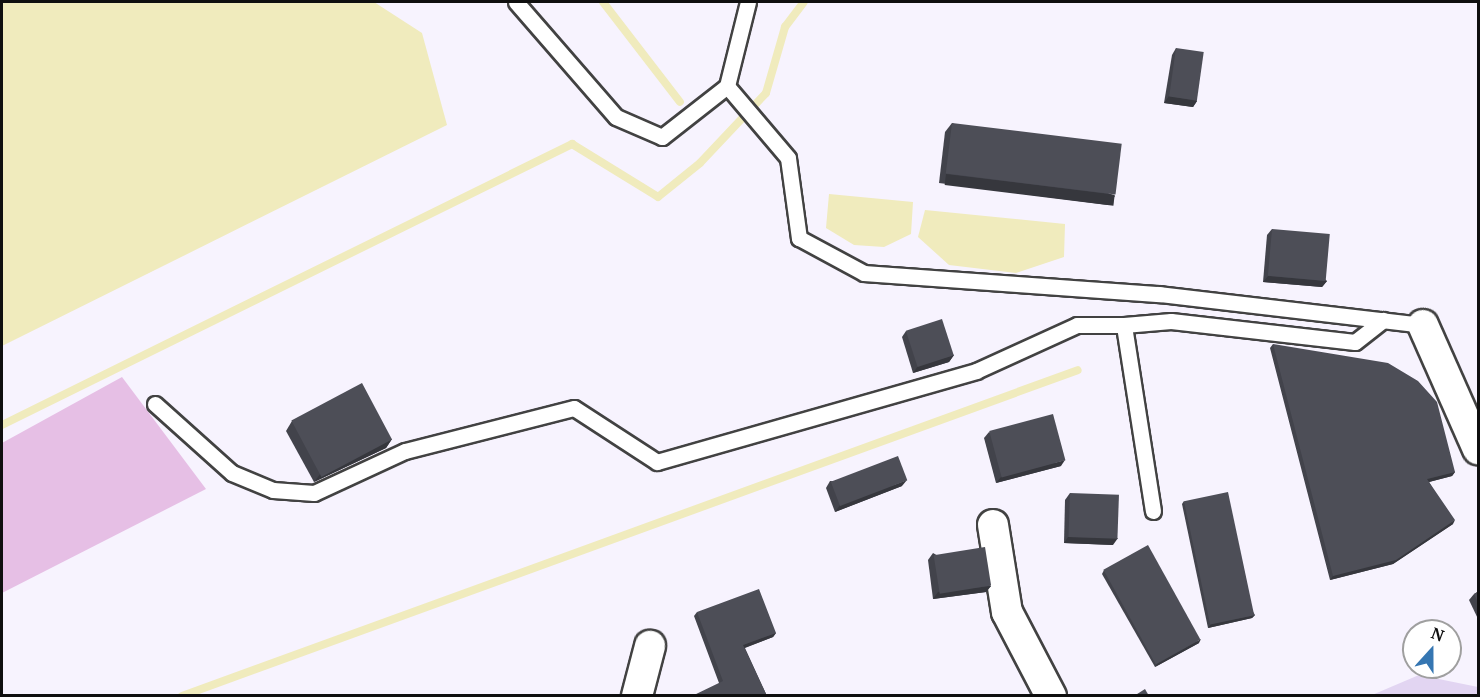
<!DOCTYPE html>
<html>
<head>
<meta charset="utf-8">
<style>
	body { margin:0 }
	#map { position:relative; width:1480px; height:697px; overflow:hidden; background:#f7f3fe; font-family:"PT Serif",serif }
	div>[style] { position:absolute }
	.farmland>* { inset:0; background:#e2d5f2 }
	.green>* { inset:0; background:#e6bfe5 }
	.water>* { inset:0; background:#f0ebbd }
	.stream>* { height:8px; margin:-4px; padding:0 4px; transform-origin:4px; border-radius:4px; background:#f0ebbd }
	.roads { filter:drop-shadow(2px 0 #424242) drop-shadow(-2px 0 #424242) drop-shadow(0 2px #424242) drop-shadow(0 -2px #424242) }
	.lane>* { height:15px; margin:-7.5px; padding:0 7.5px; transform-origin:7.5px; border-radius:7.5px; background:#fff }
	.street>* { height:30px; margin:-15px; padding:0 15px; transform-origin:15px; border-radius:15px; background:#fff }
	.wall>* { inset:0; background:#42434b }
	.shaded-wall>* { inset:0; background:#36373d; transform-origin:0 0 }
	.building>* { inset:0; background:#4d4e57; transform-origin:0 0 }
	span { translate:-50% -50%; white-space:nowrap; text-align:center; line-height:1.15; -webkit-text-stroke:6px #fff; paint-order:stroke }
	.frame { position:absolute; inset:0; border:3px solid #0f0f0f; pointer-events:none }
	.north { position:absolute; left:1402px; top:619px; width:60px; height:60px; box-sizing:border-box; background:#fff; border:2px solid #9f9f9f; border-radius:50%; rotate:21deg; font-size:16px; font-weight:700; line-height:24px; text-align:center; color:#0f0f0f }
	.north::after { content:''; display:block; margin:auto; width:21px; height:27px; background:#3576b2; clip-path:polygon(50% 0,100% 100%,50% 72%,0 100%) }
</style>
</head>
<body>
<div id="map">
	<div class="farmland">
		<i style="clip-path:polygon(1419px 675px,1478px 687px,1478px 695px,1372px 695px)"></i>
	</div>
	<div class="green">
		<i style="clip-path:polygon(122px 377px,206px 489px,2px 593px,2px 443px)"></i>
	</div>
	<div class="water">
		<i style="clip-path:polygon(2px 2px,374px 2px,422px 33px,447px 125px,2px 346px)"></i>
		<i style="clip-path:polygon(829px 194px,913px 202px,911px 234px,884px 247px,854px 245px,826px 228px)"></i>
		<i style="clip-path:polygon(925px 210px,1065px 224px,1064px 257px,1016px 273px,949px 265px,918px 237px)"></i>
	</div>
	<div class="stream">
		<i style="left:603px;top:2px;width:126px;rotate:52.4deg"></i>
		<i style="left:2px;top:425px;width:636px;rotate:-26.24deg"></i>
		<i style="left:572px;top:144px;width:101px;rotate:31.6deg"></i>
		<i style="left:658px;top:197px;width:54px;rotate:-39deg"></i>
		<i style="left:700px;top:163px;width:96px;rotate:-46.7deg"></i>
		<i style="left:766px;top:93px;width:69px;rotate:-73.9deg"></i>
		<i style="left:785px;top:27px;width:31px;rotate:-53deg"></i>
		<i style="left:182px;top:696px;width:953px;rotate:-19.99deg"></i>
	</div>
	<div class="roads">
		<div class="lane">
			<i style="left:516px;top:2px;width:152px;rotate:49deg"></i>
			<i style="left:616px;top:117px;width:50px;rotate:23.5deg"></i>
			<i style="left:662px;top:137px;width:83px;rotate:-38.1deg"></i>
			<i style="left:727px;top:86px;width:87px;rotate:-76deg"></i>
			<i style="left:727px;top:86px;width:94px;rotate:49.7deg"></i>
			<i style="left:788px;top:158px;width:81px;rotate:82.2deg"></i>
			<i style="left:799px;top:238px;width:74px;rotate:28.3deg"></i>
			<i style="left:864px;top:273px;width:296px;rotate:4.1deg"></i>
			<i style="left:1159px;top:294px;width:266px;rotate:6.7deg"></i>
			<i style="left:155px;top:404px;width:103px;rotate:41.9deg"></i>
			<i style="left:232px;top:473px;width:44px;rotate:22.5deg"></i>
			<i style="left:273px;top:490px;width:41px;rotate:4.2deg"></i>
			<i style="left:314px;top:493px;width:100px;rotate:-24.8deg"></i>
			<i style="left:405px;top:451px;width:174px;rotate:-14.3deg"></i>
			<i style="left:574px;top:408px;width:99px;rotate:33deg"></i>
			<i style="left:657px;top:462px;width:332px;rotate:-15.9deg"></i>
			<i style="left:976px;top:371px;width:111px;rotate:-24.5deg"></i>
			<i style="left:1077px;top:325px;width:47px"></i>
			<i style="left:1153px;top:511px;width:188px;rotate:-98.9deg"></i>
			<i style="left:1124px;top:325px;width:47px;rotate:-4.9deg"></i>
			<i style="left:1171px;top:321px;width:185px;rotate:6.5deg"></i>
			<i style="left:1355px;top:342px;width:36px;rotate:-38deg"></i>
		</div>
		<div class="street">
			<i style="left:1423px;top:325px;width:136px;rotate:66.1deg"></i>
			<i style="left:993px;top:525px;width:88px;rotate:80.9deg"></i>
			<i style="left:1007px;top:612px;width:95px;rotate:62.4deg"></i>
			<i style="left:637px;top:696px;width:52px;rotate:-75.4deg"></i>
		</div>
	</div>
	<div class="wall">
		<i style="clip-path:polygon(1176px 48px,1197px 101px,1193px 107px,1164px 103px,1172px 55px)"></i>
		<i style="clip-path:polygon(952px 123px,1115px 196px,1108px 205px,939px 183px,945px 132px)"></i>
		<i style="clip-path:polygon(1272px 229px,1327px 281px,1322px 287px,1263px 282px,1267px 235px)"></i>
		<i style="clip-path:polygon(906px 331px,954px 355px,949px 362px,913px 373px,902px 337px)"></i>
		<i style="clip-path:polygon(1273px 344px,1455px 472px,1452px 476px,1429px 482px,1453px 524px,1393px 564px,1330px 580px,1270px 348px)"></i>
		<i style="clip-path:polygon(292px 421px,392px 439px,386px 448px,314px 482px,286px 431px)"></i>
		<i style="clip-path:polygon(989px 432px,1061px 466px,996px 483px,984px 438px)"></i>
		<i style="clip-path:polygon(830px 481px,902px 486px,835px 512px,826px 488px)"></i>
		<i style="clip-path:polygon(1070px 493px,1113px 545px,1064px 543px,1065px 500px)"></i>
		<i style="clip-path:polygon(1184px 501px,1255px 615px,1252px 618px,1208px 628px,1182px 504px)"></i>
		<i style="clip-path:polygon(933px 553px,991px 586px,986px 592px,933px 599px,928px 560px)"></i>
		<i style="clip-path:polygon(1104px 570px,1199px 643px,1155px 667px,1102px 574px)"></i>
		<i style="clip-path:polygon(1479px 591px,1479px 621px,1469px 600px,1474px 594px)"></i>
		<i style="clip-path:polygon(697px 612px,776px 633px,773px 637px,745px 648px,767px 696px,719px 683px,694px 616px)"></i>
	</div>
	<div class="shaded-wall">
		<i style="clip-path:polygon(1169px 96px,1197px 101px,1193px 107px,1164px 103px)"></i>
		<i style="left:946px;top:174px;width:170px;height:11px;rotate:7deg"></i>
		<i style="clip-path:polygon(1268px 276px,1327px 281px,1322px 287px,1263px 282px)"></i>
		<i style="clip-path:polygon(954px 355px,949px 362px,913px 373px,918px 366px)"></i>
		<i style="clip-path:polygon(392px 439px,386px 448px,314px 482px,321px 473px)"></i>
		<i style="clip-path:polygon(1065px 460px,1061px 466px,996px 483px,1001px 477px)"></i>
		<i style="clip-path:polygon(1455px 472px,1452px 476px,1425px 483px,1427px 479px)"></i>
		<i style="clip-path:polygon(907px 480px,902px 486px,835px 512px,840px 505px)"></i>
		<i style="clip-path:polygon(1455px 520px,1453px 524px,1393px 564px,1330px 580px,1333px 576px)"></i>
		<i style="clip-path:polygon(1068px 537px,1118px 538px,1113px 545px,1064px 543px)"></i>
		<i style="clip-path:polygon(991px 586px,986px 592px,933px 599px,938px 592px)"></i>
		<i style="clip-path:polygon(1255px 615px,1252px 618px,1208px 628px,1211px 624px)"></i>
		<i style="clip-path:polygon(776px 633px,773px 637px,741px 649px,743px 645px)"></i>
		<i style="clip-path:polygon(1201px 639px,1199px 643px,1155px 667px,1157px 664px)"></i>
	</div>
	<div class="building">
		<i style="left:1176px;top:48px;width:28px;height:49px;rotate:8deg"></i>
		<i style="left:952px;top:123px;width:171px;height:51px;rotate:7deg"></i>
		<i style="left:1272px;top:229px;width:58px;height:47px;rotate:5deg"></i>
		<i style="left:942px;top:319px;width:38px;height:38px;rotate:72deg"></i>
		<i style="clip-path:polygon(1273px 344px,1388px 363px,1418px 381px,1437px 402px,1455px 472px,1427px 479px,1455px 520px,1396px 560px,1333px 576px)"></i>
		<i style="left:362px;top:383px;width:64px;height:80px;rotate:62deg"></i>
		<i style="left:1053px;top:414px;width:48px;height:66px;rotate:75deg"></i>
		<i style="left:898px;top:456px;width:26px;height:72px;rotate:69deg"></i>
		<i style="left:1228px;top:492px;width:126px;height:45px;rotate:78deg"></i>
		<i style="left:1070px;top:493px;width:49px;height:44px;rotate:2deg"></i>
		<i style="left:1148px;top:545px;width:108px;height:51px;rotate:61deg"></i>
		<i style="left:985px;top:547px;width:39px;height:52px;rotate:81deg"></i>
		<i style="clip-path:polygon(759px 589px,776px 633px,743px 645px,767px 696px,692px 696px,723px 681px,697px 612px)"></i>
		<i style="clip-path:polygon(1479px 591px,1479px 605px,1474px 594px)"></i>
		<i style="clip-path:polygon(1145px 689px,1149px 696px,1134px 696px)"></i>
	</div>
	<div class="frame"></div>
	<div class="north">N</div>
</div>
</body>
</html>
